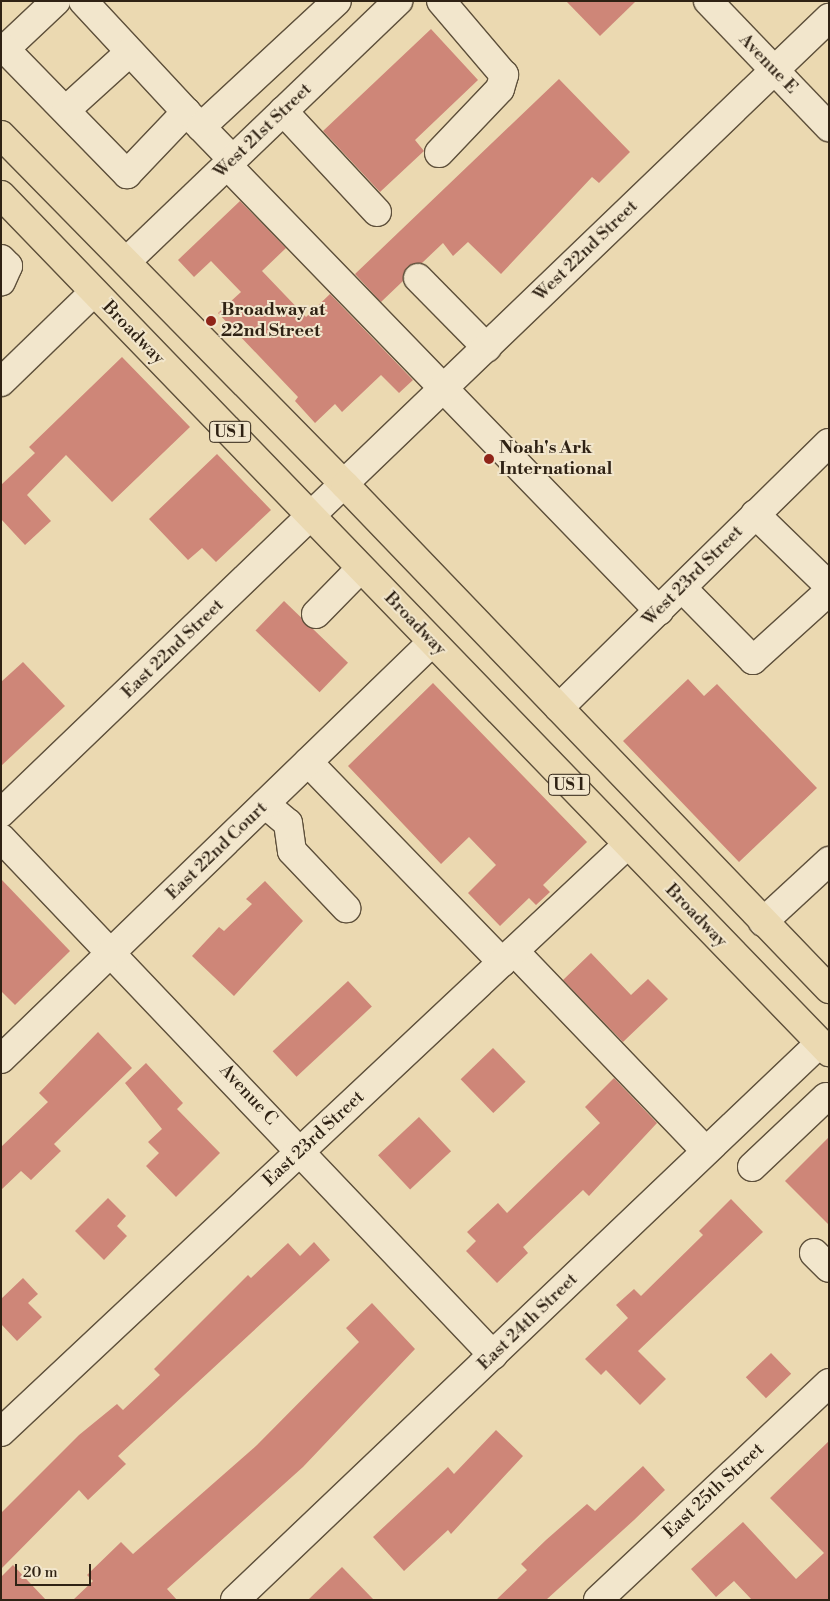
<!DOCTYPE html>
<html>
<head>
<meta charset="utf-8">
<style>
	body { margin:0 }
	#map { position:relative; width:830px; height:1601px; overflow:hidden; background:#ebd9b1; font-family:"Libre Bodoni",serif }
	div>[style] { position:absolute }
	.building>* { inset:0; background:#ce8678; transform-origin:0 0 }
	.roads { filter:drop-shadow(1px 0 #5e503b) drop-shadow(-1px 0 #5e503b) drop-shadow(0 1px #5e503b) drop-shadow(0 -1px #5e503b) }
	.minor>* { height:28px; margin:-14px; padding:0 14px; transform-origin:14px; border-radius:14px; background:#f2e6cc }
	.major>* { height:28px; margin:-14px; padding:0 14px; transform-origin:14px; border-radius:14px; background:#ebd9b1 }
	.dots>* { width:14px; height:14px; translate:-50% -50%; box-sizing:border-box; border:2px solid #f2e6cc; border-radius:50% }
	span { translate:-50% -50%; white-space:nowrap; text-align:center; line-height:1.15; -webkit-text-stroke:4px #f2e6cc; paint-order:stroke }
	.shield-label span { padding:1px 4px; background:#f2e6cc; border:1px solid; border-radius:4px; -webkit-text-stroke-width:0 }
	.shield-label { font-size:16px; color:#2f2214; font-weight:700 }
	.street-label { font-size:18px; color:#2f2214 }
	.poi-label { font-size:18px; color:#2f2214; font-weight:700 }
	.left { translate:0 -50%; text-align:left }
	.frame { position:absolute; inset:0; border:2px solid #2f2214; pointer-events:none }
	.scale { position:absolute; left:15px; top:1564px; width:76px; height:22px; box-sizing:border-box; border:2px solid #2f2214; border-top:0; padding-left:6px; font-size:15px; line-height:18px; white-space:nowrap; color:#2f2214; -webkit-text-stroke:4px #f2e6cc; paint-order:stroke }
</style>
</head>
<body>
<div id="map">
	<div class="building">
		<i style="clip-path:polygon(566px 1px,636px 1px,600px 36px)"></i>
		<i style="clip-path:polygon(431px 29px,478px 80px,415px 140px,424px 151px,380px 192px,323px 131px)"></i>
		<i style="clip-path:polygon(559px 79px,630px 152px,599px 183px,592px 177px,501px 274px,468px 242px,453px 256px,443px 243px,422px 263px,407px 267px,403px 281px,381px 302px,355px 274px)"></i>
		<i style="clip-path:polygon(240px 201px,286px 248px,262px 271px,306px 317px,330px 294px,413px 380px,399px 393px,381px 375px,342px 412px,335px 404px,315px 423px,295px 401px,298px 397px,218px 313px,241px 292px,211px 261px,194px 277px,178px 260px)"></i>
		<i style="clip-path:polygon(122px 357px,190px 427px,112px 502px,66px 455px,27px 495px,51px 521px,25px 545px,1px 519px,1px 485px,35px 453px,29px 447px)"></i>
		<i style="clip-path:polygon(217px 454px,271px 510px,216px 562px,202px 548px,188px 560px,149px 519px)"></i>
		<i style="left:284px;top:601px;width:89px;height:41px;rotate:44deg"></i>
		<i style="clip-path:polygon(23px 662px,65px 706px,1px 766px,1px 682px)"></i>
		<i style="clip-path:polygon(688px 679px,704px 696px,717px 684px,817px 788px,739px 862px,623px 741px)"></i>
		<i style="clip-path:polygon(433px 683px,587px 842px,543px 885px,550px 892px,536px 905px,529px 898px,500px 926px,468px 893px,496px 865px,469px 837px,441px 864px,348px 766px)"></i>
		<i style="clip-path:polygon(1px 879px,70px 951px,15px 1005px,1px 991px)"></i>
		<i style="clip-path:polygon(265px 881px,303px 921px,234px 996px,192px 956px,219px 927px,224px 931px,252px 904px,246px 899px)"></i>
		<i style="clip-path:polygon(591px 953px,631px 995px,648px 979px,668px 999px,623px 1042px,563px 980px)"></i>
		<i style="left:348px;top:981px;width:35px;height:103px;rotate:47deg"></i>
		<i style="clip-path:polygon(98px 1032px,132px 1068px,54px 1144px,61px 1151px,31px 1180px,21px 1171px,1px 1190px,1px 1147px,48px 1102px,39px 1093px)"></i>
		<i style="left:493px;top:1048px;width:47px;height:45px;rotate:46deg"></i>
		<i style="clip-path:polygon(146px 1063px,183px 1103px,177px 1109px,220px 1153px,176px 1197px,146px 1166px,159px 1153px,148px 1142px,162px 1129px,125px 1083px)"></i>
		<i style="clip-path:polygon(614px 1078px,657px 1123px,589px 1196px,583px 1190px,523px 1247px,528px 1253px,497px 1283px,466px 1251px,476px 1241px,467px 1232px,498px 1203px,507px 1213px,600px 1123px,585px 1107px)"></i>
		<i style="left:419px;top:1117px;width:47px;height:56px;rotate:47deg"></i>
		<i style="clip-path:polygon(829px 1137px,829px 1225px,785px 1181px)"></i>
		<i style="clip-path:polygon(108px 1198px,126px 1216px,117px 1226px,127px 1236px,104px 1260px,75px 1231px)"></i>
		<i style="clip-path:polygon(731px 1199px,763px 1232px,638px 1351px,666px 1379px,640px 1405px,606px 1370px,601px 1375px,585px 1359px,628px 1318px,616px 1305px,634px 1289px,641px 1296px,703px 1235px,699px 1231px)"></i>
		<i style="clip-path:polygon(314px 1242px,330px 1260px,118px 1456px,126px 1464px,88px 1500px,79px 1490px,1px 1569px,1px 1513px,79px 1435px,117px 1404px,123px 1410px,160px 1375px,154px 1369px,248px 1275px,251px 1278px,288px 1243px,300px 1256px)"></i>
		<i style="clip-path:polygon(23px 1278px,38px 1294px,28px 1303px,42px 1317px,17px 1341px,1px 1324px,1px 1299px)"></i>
		<i style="clip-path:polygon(372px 1303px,415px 1349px,303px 1467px,167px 1589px,177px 1600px,73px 1600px,93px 1581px,87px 1575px,121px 1542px,133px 1554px,257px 1445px,359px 1342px,346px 1328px)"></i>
		<i style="left:771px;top:1353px;width:29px;height:35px;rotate:46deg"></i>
		<i style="clip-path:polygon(496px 1430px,523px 1456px,451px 1534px,448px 1530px,404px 1571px,373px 1537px,448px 1467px,454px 1474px)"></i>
		<i style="clip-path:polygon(829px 1441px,829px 1600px,752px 1600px,734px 1581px,716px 1597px,691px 1569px,743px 1522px,796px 1579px,824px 1553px,770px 1498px)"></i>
		<i style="clip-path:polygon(643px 1466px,665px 1490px,634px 1520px,546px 1600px,496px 1600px,527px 1570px,521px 1564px,546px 1540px,587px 1504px,595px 1511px)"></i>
		<i style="clip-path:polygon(13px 1565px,46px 1600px,1px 1600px,1px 1577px)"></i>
		<i style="clip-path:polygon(342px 1567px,374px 1600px,308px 1600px)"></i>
	</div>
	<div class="roads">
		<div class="minor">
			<i style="left:56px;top:1px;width:70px;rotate:136.7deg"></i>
			<i style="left:5px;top:49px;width:175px;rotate:45.7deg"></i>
			<i style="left:127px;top:174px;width:86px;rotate:-46.4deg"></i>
			<i style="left:186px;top:112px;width:21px;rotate:45deg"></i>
			<i style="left:83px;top:1px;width:151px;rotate:47.1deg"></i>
			<i style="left:708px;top:1px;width:175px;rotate:46.2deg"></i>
			<i style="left:66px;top:110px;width:86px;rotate:-42.2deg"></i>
			<i style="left:283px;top:111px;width:138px;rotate:47.1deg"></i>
			<i style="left:439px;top:153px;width:88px;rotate:-46.4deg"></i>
			<i style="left:500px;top:89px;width:15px;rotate:-74deg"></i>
			<i style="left:504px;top:75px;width:97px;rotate:-130.4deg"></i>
			<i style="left:233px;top:160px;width:46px;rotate:-134.1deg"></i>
			<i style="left:201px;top:127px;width:185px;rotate:-42.8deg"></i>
			<i style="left:227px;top:165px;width:621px;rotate:45.91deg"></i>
			<i style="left:1px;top:259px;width:10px;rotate:45deg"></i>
			<i style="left:8px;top:266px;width:17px;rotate:114deg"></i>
			<i style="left:127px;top:261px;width:376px;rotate:-43.8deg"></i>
			<i style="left:418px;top:278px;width:98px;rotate:45.4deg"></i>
			<i style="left:1px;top:382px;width:129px;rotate:-44.1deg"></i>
			<i style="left:755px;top:514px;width:103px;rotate:44.2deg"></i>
			<i style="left:682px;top:588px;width:101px;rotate:45.4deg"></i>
			<i style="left:753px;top:660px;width:103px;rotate:-42.2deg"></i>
			<i style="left:316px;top:614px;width:64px;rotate:-45.6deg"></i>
			<i style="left:559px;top:708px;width:378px;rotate:-44.5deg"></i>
			<i style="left:308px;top:762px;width:279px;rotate:45.9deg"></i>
			<i style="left:265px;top:804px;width:30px;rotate:40deg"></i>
			<i style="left:288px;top:823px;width:28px;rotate:82deg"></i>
			<i style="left:292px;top:851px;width:79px;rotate:46.5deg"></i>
			<i style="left:1px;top:813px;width:1148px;rotate:-43.84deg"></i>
			<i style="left:1px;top:838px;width:714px;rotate:46.42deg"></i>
			<i style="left:763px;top:922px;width:90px;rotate:-42.7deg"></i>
			<i style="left:514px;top:951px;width:277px;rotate:46.2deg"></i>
			<i style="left:1px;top:1059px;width:600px;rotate:-44.05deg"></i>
			<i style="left:752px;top:1167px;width:102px;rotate:-43.4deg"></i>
			<i style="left:814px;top:1253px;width:21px;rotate:45deg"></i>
			<i style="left:1px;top:1432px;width:858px;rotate:-43.16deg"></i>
			<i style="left:235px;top:1600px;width:808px;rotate:-43.6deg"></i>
			<i style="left:598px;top:1600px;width:317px;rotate:-43.2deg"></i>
		</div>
		<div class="major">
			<i style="left:1px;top:135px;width:491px;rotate:45.5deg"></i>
			<i style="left:345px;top:485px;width:699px;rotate:46.16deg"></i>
			<i style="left:1px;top:195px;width:1192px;rotate:45.99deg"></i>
		</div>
	</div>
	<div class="dots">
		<i style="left:211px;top:321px;background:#8f2418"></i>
		<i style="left:489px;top:459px;background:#8f2418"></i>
	</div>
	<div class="shield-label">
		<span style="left:230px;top:432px">US 1</span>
		<span style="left:569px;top:785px">US 1</span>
	</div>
	<div class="street-label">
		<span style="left:768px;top:64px;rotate:46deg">Avenue E</span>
		<span style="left:263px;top:131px;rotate:-44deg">West 21st Street</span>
		<span style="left:586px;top:251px;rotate:-44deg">West 22nd Street</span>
		<span style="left:133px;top:333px;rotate:46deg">Broadway</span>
		<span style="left:693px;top:576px;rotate:-45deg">West 23rd Street</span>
		<span style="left:415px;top:624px;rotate:46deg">Broadway</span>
		<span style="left:173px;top:649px;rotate:-44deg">East 22nd Street</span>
		<span style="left:217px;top:851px;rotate:-44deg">East 22nd Court</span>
		<span style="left:696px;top:916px;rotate:46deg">Broadway</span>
		<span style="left:248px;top:1095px;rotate:47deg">Avenue C</span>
		<span style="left:314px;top:1139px;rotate:-43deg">East 23rd Street</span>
		<span style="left:528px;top:1322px;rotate:-44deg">East 24th Street</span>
		<span style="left:714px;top:1491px;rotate:-43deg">East 25th Street</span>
	</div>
	<div class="poi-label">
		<span class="left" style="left:221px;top:321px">Broadway at<br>22nd Street</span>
		<span class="left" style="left:499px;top:459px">Noah's Ark<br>International</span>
	</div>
	<div class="frame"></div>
	<div class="scale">20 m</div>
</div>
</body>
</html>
